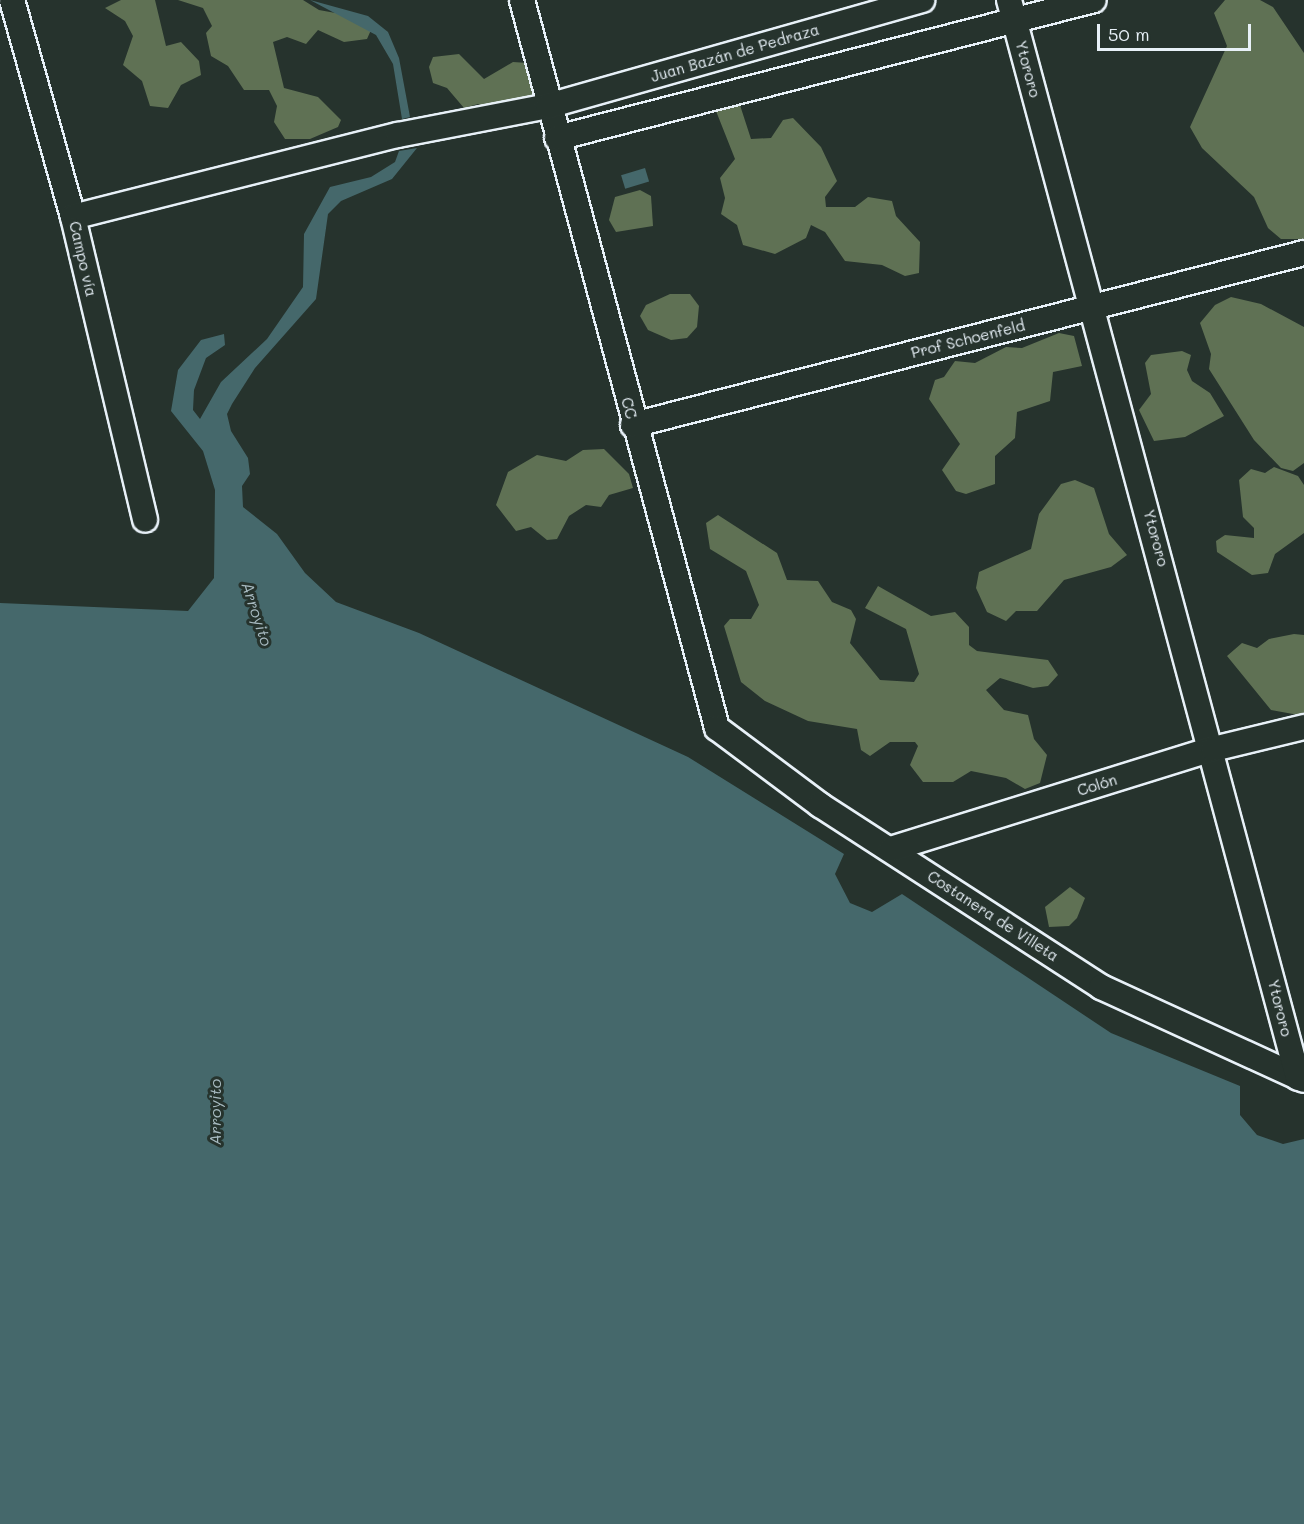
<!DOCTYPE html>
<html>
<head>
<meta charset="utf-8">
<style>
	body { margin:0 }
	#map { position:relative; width:1304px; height:1524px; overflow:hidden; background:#26332d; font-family:Mali,sans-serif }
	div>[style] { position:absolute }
	.green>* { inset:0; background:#5f7154 }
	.water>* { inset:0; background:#45686b; transform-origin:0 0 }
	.roads { filter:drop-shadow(2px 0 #e8f1f8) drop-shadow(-2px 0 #e8f1f8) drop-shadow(0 2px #e8f1f8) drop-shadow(0 -2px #e8f1f8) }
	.minor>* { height:24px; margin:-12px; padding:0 12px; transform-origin:12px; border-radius:12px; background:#26332d }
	span { translate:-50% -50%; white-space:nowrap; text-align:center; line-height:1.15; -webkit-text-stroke:6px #26332d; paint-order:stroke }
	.street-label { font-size:15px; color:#e8f1f8 }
	.water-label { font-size:16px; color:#a7bac0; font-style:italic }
	.scale { position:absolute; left:1097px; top:24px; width:154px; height:27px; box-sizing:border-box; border:3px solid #e8f1f8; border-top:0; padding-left:8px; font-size:18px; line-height:21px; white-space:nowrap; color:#e8f1f8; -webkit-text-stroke:4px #26332d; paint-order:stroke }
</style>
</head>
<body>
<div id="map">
	<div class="green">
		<i style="clip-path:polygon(121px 0,155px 0,166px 46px,181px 42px,199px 61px,201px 75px,181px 85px,168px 108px,150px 106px,142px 81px,123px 65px,133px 36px,125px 21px,105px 8px)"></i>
		<i style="clip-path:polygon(178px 0,303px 0,319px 10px,352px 16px,371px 30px,367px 39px,344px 42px,318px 30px,306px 44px,287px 37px,273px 42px,284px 88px,318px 97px,341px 120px,338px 127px,310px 139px,285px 139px,274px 122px,277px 106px,269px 90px,244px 90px,228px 66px,211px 56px,206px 33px,212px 26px,203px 8px)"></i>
		<i style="clip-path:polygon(1225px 0,1260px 0,1273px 7px,1304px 53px,1304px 239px,1281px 239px,1268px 228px,1254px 197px,1202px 148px,1190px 127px,1227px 46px,1214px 13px)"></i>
		<i style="clip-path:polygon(459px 54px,484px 79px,513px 62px,528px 63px,540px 91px,497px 112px,478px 104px,464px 108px,447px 88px,433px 83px,429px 67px,433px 57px)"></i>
		<i style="clip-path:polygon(739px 102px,751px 139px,771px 138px,783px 120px,793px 118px,821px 147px,837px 181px,825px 197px,826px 207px,855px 207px,868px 197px,892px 201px,896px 216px,920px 242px,919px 273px,905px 276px,882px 265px,845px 261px,825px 232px,811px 225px,806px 238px,775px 254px,743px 245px,737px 225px,721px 214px,725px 198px,720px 178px,735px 159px,716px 111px,717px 105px)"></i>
		<i style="clip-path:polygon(640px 190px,651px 196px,653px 226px,616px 232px,609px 220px,615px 197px)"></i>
		<i style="clip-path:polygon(670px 294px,690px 294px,699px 306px,697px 327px,687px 338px,671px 340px,648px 330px,640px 316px,646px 305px)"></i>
		<i style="clip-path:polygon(1231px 297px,1261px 304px,1304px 327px,1304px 463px,1293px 471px,1281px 468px,1254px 440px,1209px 369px,1211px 354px,1200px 323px,1215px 305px)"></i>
		<i style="clip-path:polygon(1059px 333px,1074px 336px,1082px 366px,1053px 372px,1050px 401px,1017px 412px,1015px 438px,995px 456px,995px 484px,966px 494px,956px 491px,942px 470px,960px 444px,929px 399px,935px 380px,944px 377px,955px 361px,975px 363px,1006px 347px,1022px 348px)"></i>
		<i style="clip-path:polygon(1182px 351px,1191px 355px,1187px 370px,1192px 381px,1210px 393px,1224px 416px,1185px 437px,1154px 441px,1139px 410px,1151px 394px,1145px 363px,1151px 355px)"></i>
		<i style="clip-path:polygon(604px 449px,629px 474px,633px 488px,609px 495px,601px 507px,586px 505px,569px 516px,557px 539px,547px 540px,531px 527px,516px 531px,496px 505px,508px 472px,537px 455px,566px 461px,583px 450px)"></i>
		<i style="clip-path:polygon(1274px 467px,1298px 476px,1304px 485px,1304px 533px,1275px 554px,1268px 573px,1252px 575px,1217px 552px,1216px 541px,1225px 535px,1254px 538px,1254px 528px,1243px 517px,1239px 480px,1251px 469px,1265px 473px)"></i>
		<i style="clip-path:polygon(1075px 480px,1094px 488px,1109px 534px,1127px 555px,1111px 567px,1064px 580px,1037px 611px,1016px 611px,1006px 621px,987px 612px,976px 588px,979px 572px,1031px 549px,1039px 514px,1061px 484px)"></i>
		<i style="clip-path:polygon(718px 515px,777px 553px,787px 580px,818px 581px,832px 602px,851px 610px,856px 619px,850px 643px,880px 680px,914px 682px,919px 674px,906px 629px,865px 608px,878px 586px,931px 616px,955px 612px,969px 627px,969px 645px,977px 651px,1048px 660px,1058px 675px,1048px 686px,1033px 688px,1000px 678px,986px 690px,1004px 710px,1028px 715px,1034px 739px,1047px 755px,1040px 783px,1025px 789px,1006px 778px,971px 771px,953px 782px,923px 782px,910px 765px,918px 746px,915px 742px,890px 742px,870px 756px,861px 750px,857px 729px,808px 721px,765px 701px,741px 682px,724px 626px,730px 619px,751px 619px,759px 605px,746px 571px,710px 549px,706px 523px)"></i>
		<i style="clip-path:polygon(1294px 634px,1304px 635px,1304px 716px,1271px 710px,1227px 656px,1242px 643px,1257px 648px,1269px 639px)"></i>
		<i style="clip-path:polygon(1070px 887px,1085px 898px,1077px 918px,1069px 926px,1049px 927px,1045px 907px)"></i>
	</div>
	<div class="water">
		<i style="clip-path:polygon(310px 0,368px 16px,388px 32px,399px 58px,410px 117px,402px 119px,393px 64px,376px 35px)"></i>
		<i style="clip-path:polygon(417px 148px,392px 179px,341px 201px,328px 214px,316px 299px,255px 368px,232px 404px,227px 414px,231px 431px,248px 458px,250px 474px,242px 486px,243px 507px,277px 534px,305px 573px,336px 602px,419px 633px,688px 757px,844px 854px,835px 874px,850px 903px,872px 912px,902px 894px,1111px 1033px,1240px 1086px,1240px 1115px,1257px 1135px,1283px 1144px,1304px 1139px,1304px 1524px,0 1524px,0 603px,188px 611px,214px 578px,215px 490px,203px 451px,171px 411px,178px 370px,201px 340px,224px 334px,225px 345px,206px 358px,194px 390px,193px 410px,200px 419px,221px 382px,267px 339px,303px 287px,304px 234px,330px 187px,371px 177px,395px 162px,399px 151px)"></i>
		<i style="left:645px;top:168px;width:14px;height:25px;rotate:73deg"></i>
	</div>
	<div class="roads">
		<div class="minor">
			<i style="left:12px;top:0;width:225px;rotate:74.3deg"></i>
			<i style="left:73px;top:217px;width:311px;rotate:76.6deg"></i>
			<i style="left:522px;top:0;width:754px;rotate:75deg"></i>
			<i style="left:717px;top:728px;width:129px;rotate:36.8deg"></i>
			<i style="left:820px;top:805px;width:335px;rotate:32.9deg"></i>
			<i style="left:1101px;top:987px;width:223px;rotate:24.6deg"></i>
			<i style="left:1009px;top:0;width:1116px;rotate:74.99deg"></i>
			<i style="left:557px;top:138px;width:554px;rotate:-14.41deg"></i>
			<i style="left:73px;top:217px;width:335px;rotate:-14.2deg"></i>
			<i style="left:398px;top:135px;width:153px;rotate:-10.9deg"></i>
			<i style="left:548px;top:106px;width:389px;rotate:-15.8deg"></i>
			<i style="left:633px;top:425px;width:693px;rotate:-14.38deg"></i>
			<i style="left:891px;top:849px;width:337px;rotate:-17.3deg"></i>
			<i style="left:1213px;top:749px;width:94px;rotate:-13.6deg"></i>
		</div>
	</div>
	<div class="street-label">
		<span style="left:735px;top:53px;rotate:-16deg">Juan Bazán de Pedraza</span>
		<span style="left:1028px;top:69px;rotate:75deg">Ytororo</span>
		<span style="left:83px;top:259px;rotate:77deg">Campo vía</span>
		<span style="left:968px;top:339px;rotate:-14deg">Prof Schoenfeld</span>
		<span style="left:629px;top:408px;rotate:75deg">CC</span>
		<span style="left:1156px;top:538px;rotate:75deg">Ytororo</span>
		<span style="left:1097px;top:785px;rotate:-17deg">Colón</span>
		<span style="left:993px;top:916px;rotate:33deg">Costanera de Villeta</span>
		<span style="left:1280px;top:1008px;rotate:76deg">Ytororo</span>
	</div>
	<div class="water-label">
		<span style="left:257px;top:614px;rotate:72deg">Arroyito</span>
		<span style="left:215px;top:1112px;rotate:-90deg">Arroyito</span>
	</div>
	<div class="scale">50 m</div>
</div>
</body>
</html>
